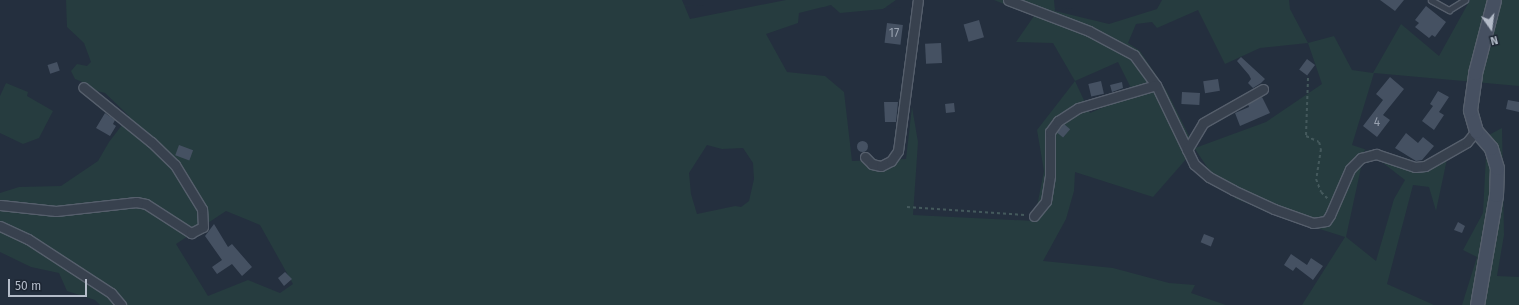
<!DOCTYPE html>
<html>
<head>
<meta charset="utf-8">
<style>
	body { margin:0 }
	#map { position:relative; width:1519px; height:305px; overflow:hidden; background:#242f3e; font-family:"Fira Sans",sans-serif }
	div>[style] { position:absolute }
	.green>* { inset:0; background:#263c3f }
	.building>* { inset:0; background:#455162; transform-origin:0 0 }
	.round { border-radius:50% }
	.path>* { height:2px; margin-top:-1px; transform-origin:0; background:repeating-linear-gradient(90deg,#44595c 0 3px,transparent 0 6px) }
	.roads { filter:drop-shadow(1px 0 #565f6c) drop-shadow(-1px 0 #565f6c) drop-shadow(0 1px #565f6c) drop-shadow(0 -1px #565f6c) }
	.lane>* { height:4.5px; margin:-2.25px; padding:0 2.25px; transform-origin:2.25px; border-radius:2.25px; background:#38414e }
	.street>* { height:9px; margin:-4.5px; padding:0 4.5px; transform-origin:4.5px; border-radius:4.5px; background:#38414e }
	.secondary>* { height:13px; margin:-6.5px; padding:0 6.5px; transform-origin:6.5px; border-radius:6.5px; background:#465061 }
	span { translate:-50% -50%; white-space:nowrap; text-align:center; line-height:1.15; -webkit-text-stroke:4px #1d2633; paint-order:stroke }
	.number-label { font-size:12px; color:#98a1af }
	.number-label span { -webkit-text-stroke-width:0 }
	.north { position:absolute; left:1471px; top:8px; width:40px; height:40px; -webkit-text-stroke:3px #1d2633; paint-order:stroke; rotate:166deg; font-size:11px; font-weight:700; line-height:16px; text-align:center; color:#b4bcc9 }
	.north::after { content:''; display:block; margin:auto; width:14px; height:18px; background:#b4bcc9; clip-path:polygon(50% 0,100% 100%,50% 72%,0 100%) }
	.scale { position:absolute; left:8px; top:279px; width:79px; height:18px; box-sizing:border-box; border:2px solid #b4bcc9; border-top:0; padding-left:5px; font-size:12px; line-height:14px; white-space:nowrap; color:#b4bcc9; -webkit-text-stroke:3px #1d2633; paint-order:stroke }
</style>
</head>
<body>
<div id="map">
	<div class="green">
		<i style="clip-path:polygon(evenodd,66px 0,682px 0,690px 19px,786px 0,896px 0,883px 9px,840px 13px,831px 5px,799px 13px,798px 23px,766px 34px,787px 72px,825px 76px,844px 92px,852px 161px,906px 159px,912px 107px,918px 142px,913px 215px,1034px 221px,1044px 171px,1037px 130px,1075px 81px,1053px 43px,1016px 42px,1034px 16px,994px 0,1054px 0,1055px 11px,1109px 24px,1157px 9px,1162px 0,1289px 0,1290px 9px,1308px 43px,1334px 36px,1352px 70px,1373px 73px,1401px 24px,1439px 56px,1470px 0,1519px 0,1519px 86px,1374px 73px,1352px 145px,1427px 170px,1447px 159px,1436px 211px,1429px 187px,1413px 185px,1387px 284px,1434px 305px,1302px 305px,1345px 237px,1285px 218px,1236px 199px,1207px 167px,1195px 149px,1153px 197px,1075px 172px,1074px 191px,1066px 219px,1043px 261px,1113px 268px,1169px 283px,1195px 285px,1191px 293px,1226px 305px,100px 305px,95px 300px,67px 291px,59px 273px,31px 267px,0 252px,0 193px,19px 187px,61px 186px,98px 161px,109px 142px,129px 116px,105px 93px,93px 90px,85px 83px,75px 79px,71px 71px,77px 64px,87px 66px,91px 62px,84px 43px,67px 27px,66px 0,1198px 10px,1225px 64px,1260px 48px,1308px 43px,1322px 84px,1266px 122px,1195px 148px,1166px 90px,1140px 51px,1128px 43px,1136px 24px,1152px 22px,1157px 28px,1198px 10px,66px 0,1118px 62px,1134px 94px,1090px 113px,1075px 81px,1118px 62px,66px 0,707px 145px,722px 149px,743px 148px,753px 163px,754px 179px,749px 201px,741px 207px,735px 206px,697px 214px,691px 194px,689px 173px,707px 145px,66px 0,1365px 149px,1405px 180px,1394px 199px,1376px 261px,1346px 237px,1365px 149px,66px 0,226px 211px,260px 225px,293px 284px,280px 293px,248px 280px,208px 296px,176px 244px,226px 211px)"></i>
		<i style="clip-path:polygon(6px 83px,28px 92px,27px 96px,53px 111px,39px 138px,23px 144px,0 133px,0 96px)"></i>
		<i style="clip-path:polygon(1502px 128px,1504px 235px,1497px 276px,1519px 277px,1519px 305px,1462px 305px,1477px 257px,1463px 250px,1483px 213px,1487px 136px)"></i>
	</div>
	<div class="building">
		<i style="clip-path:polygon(1380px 0,1404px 0,1395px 11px)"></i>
		<i style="clip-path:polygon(1426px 6px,1446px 22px,1435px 37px,1432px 35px,1429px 38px,1415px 27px,1419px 23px,1415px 20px)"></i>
		<i style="left:979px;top:20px;width:18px;height:16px;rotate:74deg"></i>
		<i style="left:887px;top:23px;width:16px;height:20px;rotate:7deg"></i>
		<i style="left:941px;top:43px;width:20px;height:16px;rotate:87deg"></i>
		<i style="clip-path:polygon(1241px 57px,1265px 79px,1261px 83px,1253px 88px,1248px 83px,1251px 79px,1249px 75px,1237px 61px)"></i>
		<i style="left:1307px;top:59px;width:10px;height:13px;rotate:37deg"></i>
		<i style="left:57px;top:62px;width:9px;height:10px;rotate:72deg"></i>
		<i style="clip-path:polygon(1390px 77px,1404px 89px,1383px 115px,1390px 120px,1377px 137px,1363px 126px,1383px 100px,1376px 94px)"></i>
		<i style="left:1218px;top:79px;width:12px;height:15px;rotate:81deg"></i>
		<i style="left:1101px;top:81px;width:13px;height:13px;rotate:77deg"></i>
		<i style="clip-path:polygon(1122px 82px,1123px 88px,1112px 92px,1110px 85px)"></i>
		<i style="clip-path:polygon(1438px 91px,1449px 97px,1439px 112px,1444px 115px,1434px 130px,1422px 121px,1433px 106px,1430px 104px)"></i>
		<i style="left:1182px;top:92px;width:18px;height:12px;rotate:3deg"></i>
		<i style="clip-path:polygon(1262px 97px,1270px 113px,1240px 126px,1235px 113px,1249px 107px,1248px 104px)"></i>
		<i style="clip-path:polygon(1508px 100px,1519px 102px,1519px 112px,1506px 109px)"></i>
		<i style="clip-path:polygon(884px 102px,898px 102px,896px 122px,885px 122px)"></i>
		<i style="left:954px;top:103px;width:9px;height:9px;rotate:84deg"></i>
		<i style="clip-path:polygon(105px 113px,115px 120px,113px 124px,116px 126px,110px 136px,96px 128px)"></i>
		<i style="left:1064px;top:124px;width:8px;height:11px;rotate:40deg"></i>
		<i style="clip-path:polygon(1406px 133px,1418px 143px,1423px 137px,1434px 146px,1422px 160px,1416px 161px,1395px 148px)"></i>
		<i class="round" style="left:856.5px;top:140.5px;width:11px;height:11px"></i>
		<i style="left:179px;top:145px;width:15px;height:11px;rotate:20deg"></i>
		<i style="clip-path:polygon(1458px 222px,1465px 226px,1462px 233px,1454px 230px)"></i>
		<i style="clip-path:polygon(214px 224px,228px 247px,232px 244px,252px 267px,242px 276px,232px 264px,217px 274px,212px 267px,222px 260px,205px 236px)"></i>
		<i style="left:1204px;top:234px;width:11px;height:9px;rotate:22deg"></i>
		<i style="clip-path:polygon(1291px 254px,1307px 265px,1311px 258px,1323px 266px,1313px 280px,1296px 267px,1293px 271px,1284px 265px)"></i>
		<i style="clip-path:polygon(285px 272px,292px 279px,284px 286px,278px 278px)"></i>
	</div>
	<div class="path">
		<i style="left:1308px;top:78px;width:58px;rotate:92deg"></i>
		<i style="left:1306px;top:136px;width:14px;rotate:25deg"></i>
		<i style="left:1319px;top:142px;width:7px;rotate:74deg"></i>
		<i style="left:1321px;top:149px;width:30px;rotate:99deg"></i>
		<i style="left:1316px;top:179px;width:14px;rotate:69deg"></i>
		<i style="left:1321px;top:192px;width:10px;rotate:45deg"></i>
		<i style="left:907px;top:207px;width:118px;rotate:3.9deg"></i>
	</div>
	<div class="roads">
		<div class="lane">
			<i style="left:1431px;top:0;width:21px;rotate:29deg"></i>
			<i style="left:1449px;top:10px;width:19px;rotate:-32deg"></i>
		</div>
		<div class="street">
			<i style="left:1008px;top:0;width:87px;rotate:20.9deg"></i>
			<i style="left:1089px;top:31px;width:51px;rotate:28.1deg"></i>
			<i style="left:1134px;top:55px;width:37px;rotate:54deg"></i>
			<i style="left:1156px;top:85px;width:88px;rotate:64.3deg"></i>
			<i style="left:1194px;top:164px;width:20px;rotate:41deg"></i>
			<i style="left:1209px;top:177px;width:27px;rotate:28deg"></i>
			<i style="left:1233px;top:190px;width:45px;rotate:24.9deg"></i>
			<i style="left:1274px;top:209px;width:41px;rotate:19.7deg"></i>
			<i style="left:1313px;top:223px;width:13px;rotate:-9deg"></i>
			<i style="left:1326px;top:221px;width:7px;rotate:-56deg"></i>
			<i style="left:1330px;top:215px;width:50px;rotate:-66.5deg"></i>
			<i style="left:1350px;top:169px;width:16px;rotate:-45deg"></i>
			<i style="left:1361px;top:158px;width:16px;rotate:-15deg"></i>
			<i style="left:1376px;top:154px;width:41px;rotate:18.4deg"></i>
			<i style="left:1415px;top:167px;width:10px;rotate:-6deg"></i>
			<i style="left:1425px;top:166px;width:48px;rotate:-29.7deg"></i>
			<i style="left:1467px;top:142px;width:14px;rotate:-51deg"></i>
			<i style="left:1187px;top:150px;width:31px;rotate:-59deg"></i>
			<i style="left:1203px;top:123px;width:69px;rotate:-29.5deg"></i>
			<i style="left:865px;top:157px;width:10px;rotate:45deg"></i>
			<i style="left:872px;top:164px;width:9px;rotate:13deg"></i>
			<i style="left:881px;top:166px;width:11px;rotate:-27deg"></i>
			<i style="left:891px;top:161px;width:12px;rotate:-55deg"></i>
			<i style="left:898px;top:151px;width:152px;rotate:-82.5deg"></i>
			<i style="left:0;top:205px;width:56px;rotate:6.1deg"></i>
			<i style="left:56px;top:211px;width:81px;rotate:-6.4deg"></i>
			<i style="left:136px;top:202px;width:10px;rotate:11deg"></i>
			<i style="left:146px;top:204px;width:54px;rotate:32.8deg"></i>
			<i style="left:191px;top:233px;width:13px;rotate:-27deg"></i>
			<i style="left:203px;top:227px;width:18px;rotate:-93deg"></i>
			<i style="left:202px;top:209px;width:52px;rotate:-121.5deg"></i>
			<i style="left:175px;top:165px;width:33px;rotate:-136deg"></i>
			<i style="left:151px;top:142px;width:87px;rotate:-141deg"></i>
			<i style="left:1034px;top:216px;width:19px;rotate:-51deg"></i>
			<i style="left:1046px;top:201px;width:26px;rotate:-81deg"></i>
			<i style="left:1050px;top:175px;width:43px;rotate:-90deg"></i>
			<i style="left:1050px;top:132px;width:14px;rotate:-54deg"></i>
			<i style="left:1058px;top:121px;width:24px;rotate:-33deg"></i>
			<i style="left:1078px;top:108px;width:81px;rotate:-16.4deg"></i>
			<i style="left:0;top:226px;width:31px;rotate:25deg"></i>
			<i style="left:28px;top:239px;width:99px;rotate:33deg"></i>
			<i style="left:111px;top:293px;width:16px;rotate:50deg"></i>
		</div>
		<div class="secondary">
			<i style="left:1477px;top:305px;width:112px;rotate:-80.2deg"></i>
			<i style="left:1496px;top:195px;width:27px;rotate:-88deg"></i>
			<i style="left:1497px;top:168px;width:21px;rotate:-107deg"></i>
			<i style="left:1491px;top:148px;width:23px;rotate:-131deg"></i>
			<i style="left:1476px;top:131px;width:22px;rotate:-106deg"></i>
			<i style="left:1470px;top:110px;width:37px;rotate:-82deg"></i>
			<i style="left:1475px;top:73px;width:75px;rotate:-75.4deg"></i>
		</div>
	</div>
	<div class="number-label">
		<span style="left:894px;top:34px">17</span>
		<span style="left:1377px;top:123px">4</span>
	</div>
	<div class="north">N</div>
	<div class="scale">50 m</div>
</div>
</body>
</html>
